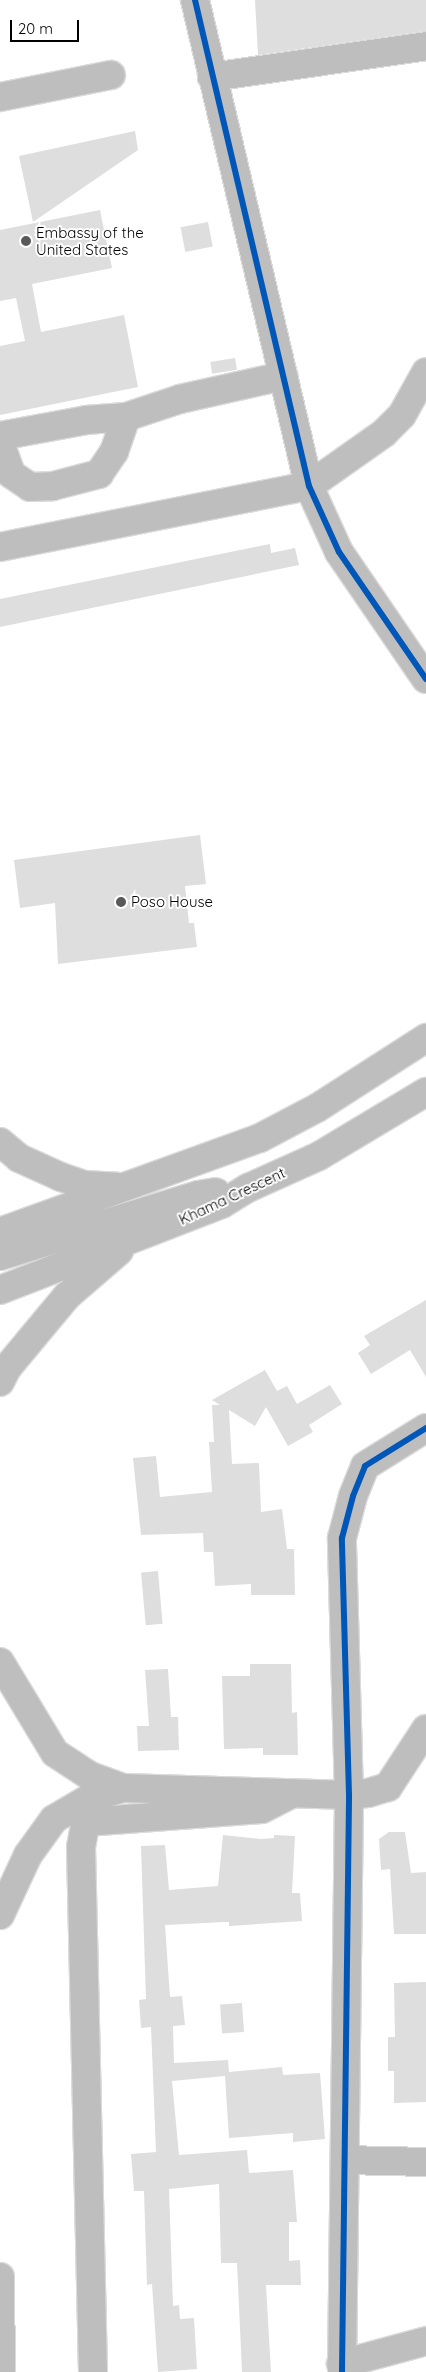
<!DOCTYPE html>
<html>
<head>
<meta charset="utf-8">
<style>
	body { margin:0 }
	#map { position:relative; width:426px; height:2372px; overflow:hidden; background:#fff; font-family:Quicksand,sans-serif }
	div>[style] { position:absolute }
	.building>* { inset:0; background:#dedede; transform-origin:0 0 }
	.roads { filter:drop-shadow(1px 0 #dbdbdb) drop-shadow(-1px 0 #dbdbdb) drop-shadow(0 1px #dbdbdb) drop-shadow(0 -1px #dbdbdb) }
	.minor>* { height:28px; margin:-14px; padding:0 14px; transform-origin:14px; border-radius:14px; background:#bebebe }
	.major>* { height:28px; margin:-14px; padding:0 14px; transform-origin:14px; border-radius:14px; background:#bebebe }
	.cycleway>* { height:6px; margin:-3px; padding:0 3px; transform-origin:3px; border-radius:3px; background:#0057b8 }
	.dots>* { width:14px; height:14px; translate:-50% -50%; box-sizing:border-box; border:2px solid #fff; border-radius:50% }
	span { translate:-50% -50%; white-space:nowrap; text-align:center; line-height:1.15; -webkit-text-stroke:4px #fff; paint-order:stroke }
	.poi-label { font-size:15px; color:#000 }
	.left { translate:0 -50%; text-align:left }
	.street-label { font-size:15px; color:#000 }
	.scale { position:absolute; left:10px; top:20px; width:69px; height:22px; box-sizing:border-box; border:2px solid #000; border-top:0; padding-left:6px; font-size:15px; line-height:18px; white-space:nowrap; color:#000; -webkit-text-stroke:4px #fff; paint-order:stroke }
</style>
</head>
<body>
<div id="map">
	<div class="building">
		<i style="clip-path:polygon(255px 0,426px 0,426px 31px,258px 55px)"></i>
		<i style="clip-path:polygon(135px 131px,138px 150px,33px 222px,19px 156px)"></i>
		<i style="clip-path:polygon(100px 210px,112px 268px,32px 284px,41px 332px,124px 315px,138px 387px,0 415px,0 346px,25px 341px,16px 298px,0 301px,0 230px)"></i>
		<i style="left:208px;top:222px;width:25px;height:28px;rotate:79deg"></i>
		<i style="left:235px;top:358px;width:12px;height:25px;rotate:81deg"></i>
		<i style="clip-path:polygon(270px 544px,271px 553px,295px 548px,299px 565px,0 627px,0 599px)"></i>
		<i style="clip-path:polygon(200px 835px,206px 884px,185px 886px,189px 923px,194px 923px,197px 947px,58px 964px,55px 903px,20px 908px,14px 860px)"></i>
		<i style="clip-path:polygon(426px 1300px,426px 1377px,410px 1350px,371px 1374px,358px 1353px,370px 1345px,364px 1336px)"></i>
		<i style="clip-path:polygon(265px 1370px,277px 1391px,287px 1386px,297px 1404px,330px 1385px,342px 1404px,309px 1425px,313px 1432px,288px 1446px,266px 1407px,255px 1426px,229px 1410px,232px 1464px,259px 1463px,261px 1512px,282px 1509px,287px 1549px,294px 1549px,295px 1595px,251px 1595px,251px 1584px,215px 1586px,213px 1552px,204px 1552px,203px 1533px,141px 1535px,133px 1458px,156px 1456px,160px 1497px,212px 1492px,209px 1442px,214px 1442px,212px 1405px,220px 1405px,212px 1400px)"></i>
		<i style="left:158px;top:1571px;width:53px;height:17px;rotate:85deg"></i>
		<i style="clip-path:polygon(250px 1664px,291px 1664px,292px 1713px,297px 1712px,298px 1755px,263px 1755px,263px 1748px,224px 1749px,222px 1676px,250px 1676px)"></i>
		<i style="clip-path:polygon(168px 1669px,171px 1717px,178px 1717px,179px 1750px,138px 1751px,137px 1726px,149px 1726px,145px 1670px)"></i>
		<i style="clip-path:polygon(389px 1832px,405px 1832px,411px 1873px,426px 1872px,426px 1934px,394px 1934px,390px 1869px,381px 1870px,379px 1839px)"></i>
		<i style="clip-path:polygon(223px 1835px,261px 1839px,274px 1838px,274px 1835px,295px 1836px,292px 1893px,300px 1893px,302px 1921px,229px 1926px,229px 1922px,224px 1922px,165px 1925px,170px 1997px,182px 1996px,185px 2025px,173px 2026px,174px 2063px,228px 2060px,229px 2072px,282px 2067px,283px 2075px,320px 2073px,325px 2139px,293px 2142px,293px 2133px,229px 2138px,225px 2076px,172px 2081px,179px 2155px,247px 2150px,249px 2173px,293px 2170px,297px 2222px,289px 2222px,289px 2261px,300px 2260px,301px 2285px,266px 2285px,271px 2372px,242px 2372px,237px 2263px,221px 2263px,219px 2184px,169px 2189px,173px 2306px,179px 2305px,180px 2319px,194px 2318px,197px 2369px,158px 2372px,152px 2284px,147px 2285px,144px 2191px,134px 2191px,131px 2154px,156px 2152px,151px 2027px,141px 2028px,139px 2000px,146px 1999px,141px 1846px,165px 1845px,169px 1890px,218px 1886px)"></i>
		<i style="clip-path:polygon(426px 1982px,426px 2102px,394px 2103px,394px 2071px,388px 2071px,388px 2037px,395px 2037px,394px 1983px)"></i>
		<i style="left:242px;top:2003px;width:29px;height:22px;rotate:86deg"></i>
	</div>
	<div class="roads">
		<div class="minor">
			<i style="left:195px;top:0;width:499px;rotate:76.8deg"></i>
			<i style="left:309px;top:486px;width:72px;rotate:65.6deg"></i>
			<i style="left:339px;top:552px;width:154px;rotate:55.6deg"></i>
			<i style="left:212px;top:77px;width:216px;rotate:-8.2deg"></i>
			<i style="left:0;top:97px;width:113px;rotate:-11.2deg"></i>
			<i style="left:0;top:436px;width:87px;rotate:-10.5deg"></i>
			<i style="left:86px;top:420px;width:40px;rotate:-4.3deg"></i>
			<i style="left:126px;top:417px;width:57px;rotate:-18.4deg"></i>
			<i style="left:180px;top:399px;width:106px;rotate:-12.6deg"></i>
			<i style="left:0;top:443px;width:33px;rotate:70deg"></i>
			<i style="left:11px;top:474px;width:23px;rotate:34deg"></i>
			<i style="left:30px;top:487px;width:23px;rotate:-2deg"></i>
			<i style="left:53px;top:486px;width:48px;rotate:-14.6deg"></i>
			<i style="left:99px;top:474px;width:27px;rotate:-56deg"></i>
			<i style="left:114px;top:452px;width:37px;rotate:-71deg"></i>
			<i style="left:0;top:547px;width:315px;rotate:-11.2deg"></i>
			<i style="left:309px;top:486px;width:92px;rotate:-35.2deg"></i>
			<i style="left:384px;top:433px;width:25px;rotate:-45deg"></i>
			<i style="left:402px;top:415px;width:49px;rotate:-60.8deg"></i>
			<i style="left:123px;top:1788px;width:226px;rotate:1.8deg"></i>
			<i style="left:349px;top:1795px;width:19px;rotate:-6deg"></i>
			<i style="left:368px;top:1793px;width:21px;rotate:-17deg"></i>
			<i style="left:388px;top:1787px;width:69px;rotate:-56.8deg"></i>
			<i style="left:90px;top:1798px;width:50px;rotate:100.4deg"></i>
			<i style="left:81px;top:1847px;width:525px;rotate:88.69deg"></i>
			<i style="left:85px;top:1822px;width:177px;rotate:-4.2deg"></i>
			<i style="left:262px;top:1809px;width:29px;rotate:-27deg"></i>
			<i style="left:345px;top:2160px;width:81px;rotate:1.4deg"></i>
			<i style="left:341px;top:2364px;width:88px;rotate:-15.1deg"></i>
			<i style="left:342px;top:2372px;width:577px;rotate:-89.3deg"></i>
			<i style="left:349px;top:1795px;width:257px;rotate:-91.6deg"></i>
			<i style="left:342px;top:1538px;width:43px;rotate:-75.3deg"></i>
			<i style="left:353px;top:1496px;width:32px;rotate:-68deg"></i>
			<i style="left:365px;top:1466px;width:72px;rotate:-31.9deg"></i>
		</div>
		<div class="major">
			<i style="left:0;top:1142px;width:25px;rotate:40deg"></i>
			<i style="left:19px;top:1158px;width:46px;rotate:24.3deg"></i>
			<i style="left:61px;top:1177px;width:24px;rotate:19deg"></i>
			<i style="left:84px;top:1185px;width:33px;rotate:3deg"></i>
			<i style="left:0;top:1232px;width:276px;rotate:-19.9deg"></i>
			<i style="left:260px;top:1138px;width:64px;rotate:-27.8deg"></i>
			<i style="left:317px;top:1108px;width:130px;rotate:-32.7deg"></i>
			<i style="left:0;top:1256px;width:207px;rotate:-17.1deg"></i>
			<i style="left:198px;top:1195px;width:18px;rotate:-9deg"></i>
			<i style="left:0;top:1290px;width:238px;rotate:-21.2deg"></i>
			<i style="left:222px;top:1204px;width:31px;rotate:-32deg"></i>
			<i style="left:248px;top:1188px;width:78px;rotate:-24.3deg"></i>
			<i style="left:319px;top:1156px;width:125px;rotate:-30.9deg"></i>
			<i style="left:0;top:1382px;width:16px;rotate:-63deg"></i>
			<i style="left:7px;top:1368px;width:94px;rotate:-50.2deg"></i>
			<i style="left:67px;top:1296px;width:69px;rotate:-40.9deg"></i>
			<i style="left:0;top:1662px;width:106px;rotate:58.9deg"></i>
			<i style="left:55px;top:1753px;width:42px;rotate:33.3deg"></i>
			<i style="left:90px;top:1776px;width:35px;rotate:20deg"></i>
			<i style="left:0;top:1915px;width:66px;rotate:-65deg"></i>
			<i style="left:28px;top:1855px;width:44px;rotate:-54.2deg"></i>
			<i style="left:54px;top:1819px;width:42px;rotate:-30.3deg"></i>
			<i style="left:90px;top:1798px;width:34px;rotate:-17deg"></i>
			<i style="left:0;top:2277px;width:95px;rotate:89.4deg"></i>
		</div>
	</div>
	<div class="cycleway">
		<i style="left:195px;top:0;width:499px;rotate:76.8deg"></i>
		<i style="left:309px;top:486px;width:72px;rotate:65.6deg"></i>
		<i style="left:339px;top:552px;width:154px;rotate:55.6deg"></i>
		<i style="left:342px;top:2372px;width:577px;rotate:-89.3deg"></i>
		<i style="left:349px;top:1795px;width:257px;rotate:-91.6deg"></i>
		<i style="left:342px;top:1538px;width:43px;rotate:-75.3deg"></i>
		<i style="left:353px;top:1496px;width:32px;rotate:-68deg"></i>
		<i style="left:365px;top:1466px;width:72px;rotate:-31.9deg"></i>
	</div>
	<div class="dots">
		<i style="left:26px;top:241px;background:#595959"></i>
		<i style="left:121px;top:902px;background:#595959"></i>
	</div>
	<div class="poi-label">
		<span class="left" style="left:36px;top:241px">Embassy of the<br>United States</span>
		<span class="left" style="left:131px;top:902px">Poso House</span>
	</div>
	<div class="street-label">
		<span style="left:232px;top:1196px;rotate:-25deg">Khama Crescent</span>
	</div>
	<div class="scale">20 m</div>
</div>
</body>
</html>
